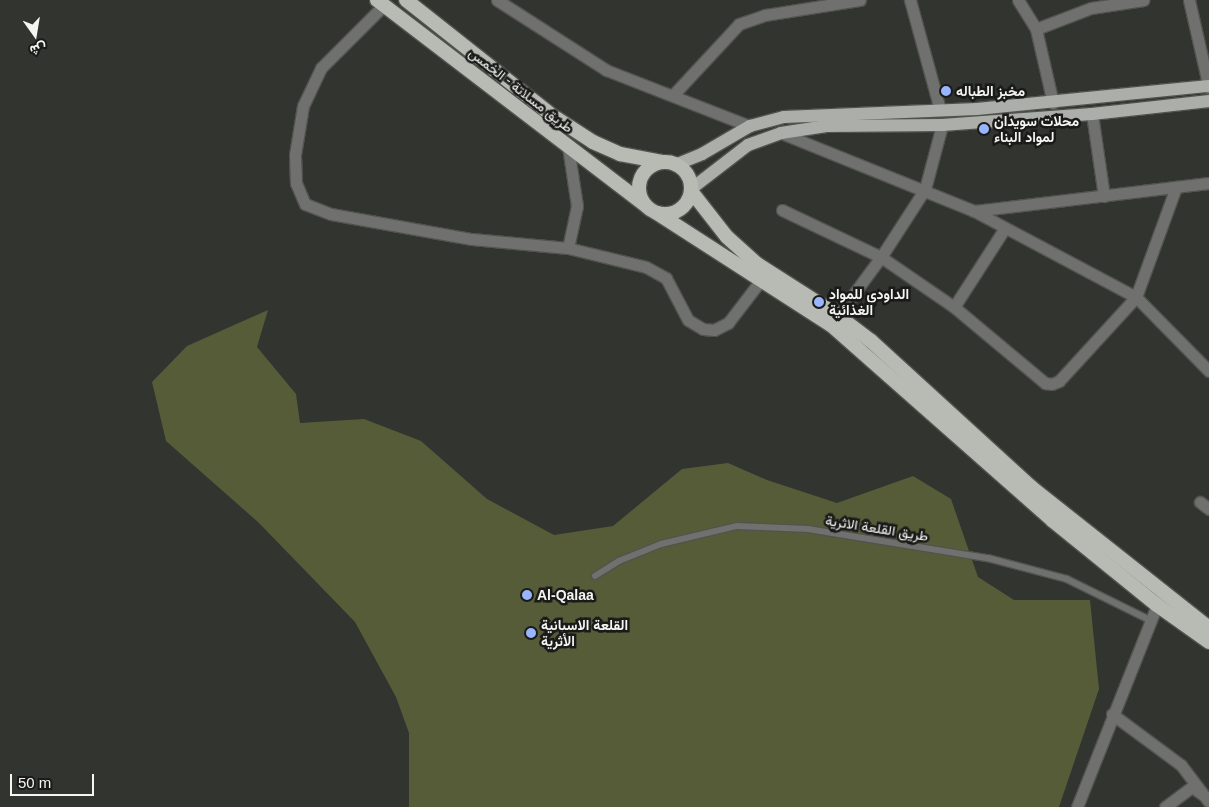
<!DOCTYPE html>
<html>
<head>
<meta charset="utf-8">
<style>
	body { margin:0 }
	#map { position:relative; width:1209px; height:807px; overflow:hidden; background:#32342f; font-family:Arial,Vazirmatn,sans-serif }
	div>[style] { position:absolute }
	.green>* { inset:0; background:#565c38 }
	.roads { filter:drop-shadow(1px 0 #51534e) drop-shadow(-1px 0 #51534e) drop-shadow(0 1px #51534e) drop-shadow(0 -1px #51534e) }
	.service>* { height:5.5px; margin:-2.75px; padding:0 2.75px; transform-origin:2.75px; border-radius:2.75px; background:#70716e }
	.minor>* { height:11px; margin:-5.5px; padding:0 5.5px; transform-origin:5.5px; border-radius:5.5px; background:#70716e }
	.primary>* { height:12px; margin:-6px; padding:0 6px; transform-origin:6px; border-radius:6px; background:#acaea9 }
	.trunk>* { height:14px; margin:-7px; padding:0 7px; transform-origin:7px; border-radius:7px; background:#b8bab4 }
	.trunk>.ring { margin:-7px; padding:0; box-sizing:content-box; background:none; border:14px solid #b8bab4; border-radius:50% }
	.dots>* { width:14px; height:14px; translate:-50% -50%; box-sizing:border-box; border:2px solid #1a1b19; border-radius:50% }
	span { translate:-50% -50%; white-space:nowrap; text-align:center; line-height:1.15; -webkit-text-stroke:5px #1a1b19; paint-order:stroke }
	.street-label { font-size:14px; color:#f5f5f2 }
	.poi-label { font-size:14px; color:#f5f5f2; font-weight:700 }
	.left { translate:0 -50%; text-align:left }
	.north { position:absolute; left:10px; top:10px; width:50px; height:50px; -webkit-text-stroke:4px #1a1b19; paint-order:stroke; rotate:167deg; font-size:14px; font-weight:700; line-height:20px; text-align:center; color:#f5f5f2 }
	.north::after { content:''; display:block; margin:auto; width:18px; height:22px; background:#f5f5f2; clip-path:polygon(50% 0,100% 100%,50% 72%,0 100%) }
	.scale { position:absolute; left:10px; top:774px; width:84px; height:22px; box-sizing:border-box; border:2px solid #f5f5f2; border-top:0; padding-left:6px; font-size:15px; line-height:18px; white-space:nowrap; color:#f5f5f2; -webkit-text-stroke:4px #1a1b19; paint-order:stroke }
</style>
</head>
<body>
<div id="map">
	<div class="green">
		<i style="clip-path:polygon(268px 310px,257px 347px,296px 394px,300px 423px,364px 419px,421px 441px,487px 499px,554px 535px,613px 526px,682px 469px,728px 463px,767px 480px,837px 503px,913px 476px,951px 499px,978px 577px,1014px 600px,1090px 600px,1099px 689px,1059px 807px,409px 807px,409px 733px,396px 697px,355px 622px,258px 522px,166px 441px,152px 382px,187px 346px)"></i>
	</div>
	<div class="roads">
		<div class="service">
			<i style="left:595px;top:576px;width:28px;rotate:-32deg"></i>
			<i style="left:619px;top:561px;width:45px;rotate:-22deg"></i>
			<i style="left:661px;top:544px;width:78px;rotate:-13.3deg"></i>
			<i style="left:737px;top:526px;width:71px;rotate:2.4deg"></i>
			<i style="left:808px;top:529px;width:182px;rotate:9.2deg"></i>
			<i style="left:988px;top:558px;width:82px;rotate:14.9deg"></i>
			<i style="left:1067px;top:579px;width:95px;rotate:26.3deg"></i>
		</div>
		<div class="minor">
			<i style="left:497px;top:0;width:130px;rotate:32.7deg"></i>
			<i style="left:606px;top:70px;width:155px;rotate:21.3deg"></i>
			<i style="left:910px;top:0;width:114px;rotate:74.7deg"></i>
			<i style="left:1018px;top:0;width:34px;rotate:58deg"></i>
			<i style="left:1036px;top:29px;width:76px;rotate:77.1deg"></i>
			<i style="left:1189px;top:0;width:90px;rotate:77.2deg"></i>
			<i style="left:384px;top:5px;width:89px;rotate:135deg"></i>
			<i style="left:321px;top:68px;width:42px;rotate:115.3deg"></i>
			<i style="left:303px;top:106px;width:50px;rotate:99.3deg"></i>
			<i style="left:295px;top:155px;width:28px;rotate:88deg"></i>
			<i style="left:296px;top:183px;width:23px;rotate:67deg"></i>
			<i style="left:305px;top:204px;width:28px;rotate:21deg"></i>
			<i style="left:331px;top:214px;width:143px;rotate:10.1deg"></i>
			<i style="left:472px;top:239px;width:96px;rotate:5.4deg"></i>
			<i style="left:568px;top:248px;width:80px;rotate:13.7deg"></i>
			<i style="left:646px;top:267px;width:23px;rotate:29deg"></i>
			<i style="left:666px;top:278px;width:47px;rotate:62.4deg"></i>
			<i style="left:688px;top:320px;width:17px;rotate:31deg"></i>
			<i style="left:703px;top:329px;width:11px;rotate:5deg"></i>
			<i style="left:714px;top:330px;width:16px;rotate:-27deg"></i>
			<i style="left:728px;top:323px;width:54px;rotate:-52.5deg"></i>
			<i style="left:1036px;top:29px;width:59px;rotate:-20.9deg"></i>
			<i style="left:1091px;top:8px;width:53px;rotate:-8.7deg"></i>
			<i style="left:673px;top:95px;width:97px;rotate:-47.1deg"></i>
			<i style="left:739px;top:24px;width:28px;rotate:-19deg"></i>
			<i style="left:765px;top:15px;width:96px;rotate:-9deg"></i>
			<i style="left:1092px;top:114px;width:83px;rotate:81.7deg"></i>
			<i style="left:781px;top:133px;width:208px;rotate:22deg"></i>
			<i style="left:974px;top:211px;width:183px;rotate:28deg"></i>
			<i style="left:1136px;top:297px;width:104px;rotate:45.4deg"></i>
			<i style="left:568px;top:147px;width:60px;rotate:81.3deg"></i>
			<i style="left:577px;top:206px;width:43px;rotate:102.1deg"></i>
			<i style="left:782px;top:210px;width:110px;rotate:25.4deg"></i>
			<i style="left:881px;top:257px;width:88px;rotate:34.4deg"></i>
			<i style="left:954px;top:307px;width:119px;rotate:39.9deg"></i>
			<i style="left:1045px;top:383px;width:7px;rotate:8deg"></i>
			<i style="left:1052px;top:384px;width:8px;rotate:-23deg"></i>
			<i style="left:1059px;top:381px;width:114px;rotate:-47.5deg"></i>
			<i style="left:1136px;top:297px;width:117px;rotate:-70deg"></i>
			<i style="left:974px;top:211px;width:237px;rotate:-6.8deg"></i>
			<i style="left:954px;top:307px;width:94px;rotate:-57.2deg"></i>
			<i style="left:833px;top:322px;width:81px;rotate:-53.6deg"></i>
			<i style="left:881px;top:257px;width:81px;rotate:-57.1deg"></i>
			<i style="left:925px;top:189px;width:66px;rotate:-75.1deg"></i>
			<i style="left:1200px;top:502px;width:11px;rotate:38deg"></i>
			<i style="left:1112px;top:714px;width:86px;rotate:36.5deg"></i>
			<i style="left:1181px;top:765px;width:46px;rotate:52.9deg"></i>
			<i style="left:1077px;top:807px;width:231px;rotate:-68.4deg"></i>
			<i style="left:1165px;top:807px;width:34px;rotate:-37deg"></i>
			<i style="left:1192px;top:787px;width:12px;rotate:35deg"></i>
		</div>
		<div class="primary">
			<i style="left:675px;top:165px;width:29px;rotate:-22deg"></i>
			<i style="left:702px;top:154px;width:56px;rotate:-30.3deg"></i>
			<i style="left:750px;top:126px;width:35px;rotate:-15deg"></i>
			<i style="left:784px;top:117px;width:193px;rotate:-2.4deg"></i>
			<i style="left:977px;top:109px;width:233px;rotate:-5.7deg"></i>
			<i style="left:691px;top:189px;width:72px;rotate:-37.7deg"></i>
			<i style="left:748px;top:145px;width:35px;rotate:-20deg"></i>
			<i style="left:781px;top:133px;width:46px;rotate:-8.8deg"></i>
			<i style="left:826px;top:126px;width:116px;rotate:-0.5deg"></i>
			<i style="left:942px;top:125px;width:150px;rotate:-4.2deg"></i>
			<i style="left:1092px;top:114px;width:118px;rotate:-6.3deg"></i>
		</div>
		<div class="trunk">
			<i style="left:377px;top:0;width:337px;rotate:37.4deg"></i>
			<i style="left:406px;top:0;width:187px;rotate:38.3deg"></i>
			<i style="left:553px;top:116px;width:48px;rotate:33deg"></i>
			<i style="left:593px;top:142px;width:30px;rotate:24deg"></i>
			<i style="left:620px;top:154px;width:44px;rotate:10.5deg"></i>
			<i class="ring" style="left:639px;top:162px;width:38px;height:38px"></i>
			<i style="left:691px;top:191px;width:58px;rotate:52deg"></i>
			<i style="left:727px;top:237px;width:40px;rotate:42deg"></i>
			<i style="left:757px;top:264px;width:95px;rotate:32.5deg"></i>
			<i style="left:837px;top:315px;width:43px;rotate:37.4deg"></i>
			<i style="left:871px;top:341px;width:217px;rotate:42.4deg"></i>
			<i style="left:1031px;top:487px;width:227px;rotate:38.4deg"></i>
			<i style="left:657px;top:213px;width:207px;rotate:32.8deg"></i>
			<i style="left:831px;top:325px;width:295px;rotate:41.4deg"></i>
			<i style="left:1052px;top:520px;width:135px;rotate:39deg"></i>
			<i style="left:1157px;top:605px;width:64px;rotate:35.4deg"></i>
		</div>
	</div>
	<div class="dots">
		<i style="left:946px;top:91px;background:#99b5fd"></i>
		<i style="left:984px;top:129px;background:#99b5fd"></i>
		<i style="left:819px;top:302px;background:#99b5fd"></i>
		<i style="left:527px;top:595px;background:#99b5fd"></i>
		<i style="left:531px;top:633px;background:#99b5fd"></i>
	</div>
	<div class="street-label">
		<span style="left:521px;top:90px;rotate:38deg">طريق مسلاتة - الخمس</span>
		<span style="left:877px;top:528px;rotate:9deg">طريق القلعة الاثرية</span>
	</div>
	<div class="poi-label">
		<span class="left" style="left:956px;top:91px">مخبز الطباله</span>
		<span class="left" style="left:994px;top:129px">محلات سويدان<br>لمواد البناء</span>
		<span class="left" style="left:829px;top:302px">الداودي للمواد<br>الغذائية</span>
		<span class="left" style="left:537px;top:595px">Al-Qalaa</span>
		<span class="left" style="left:541px;top:633px">القلعة الاسبانية<br>الأثرية</span>
	</div>
	<div class="north">ش</div>
	<div class="scale">50 m</div>
</div>
</body>
</html>
